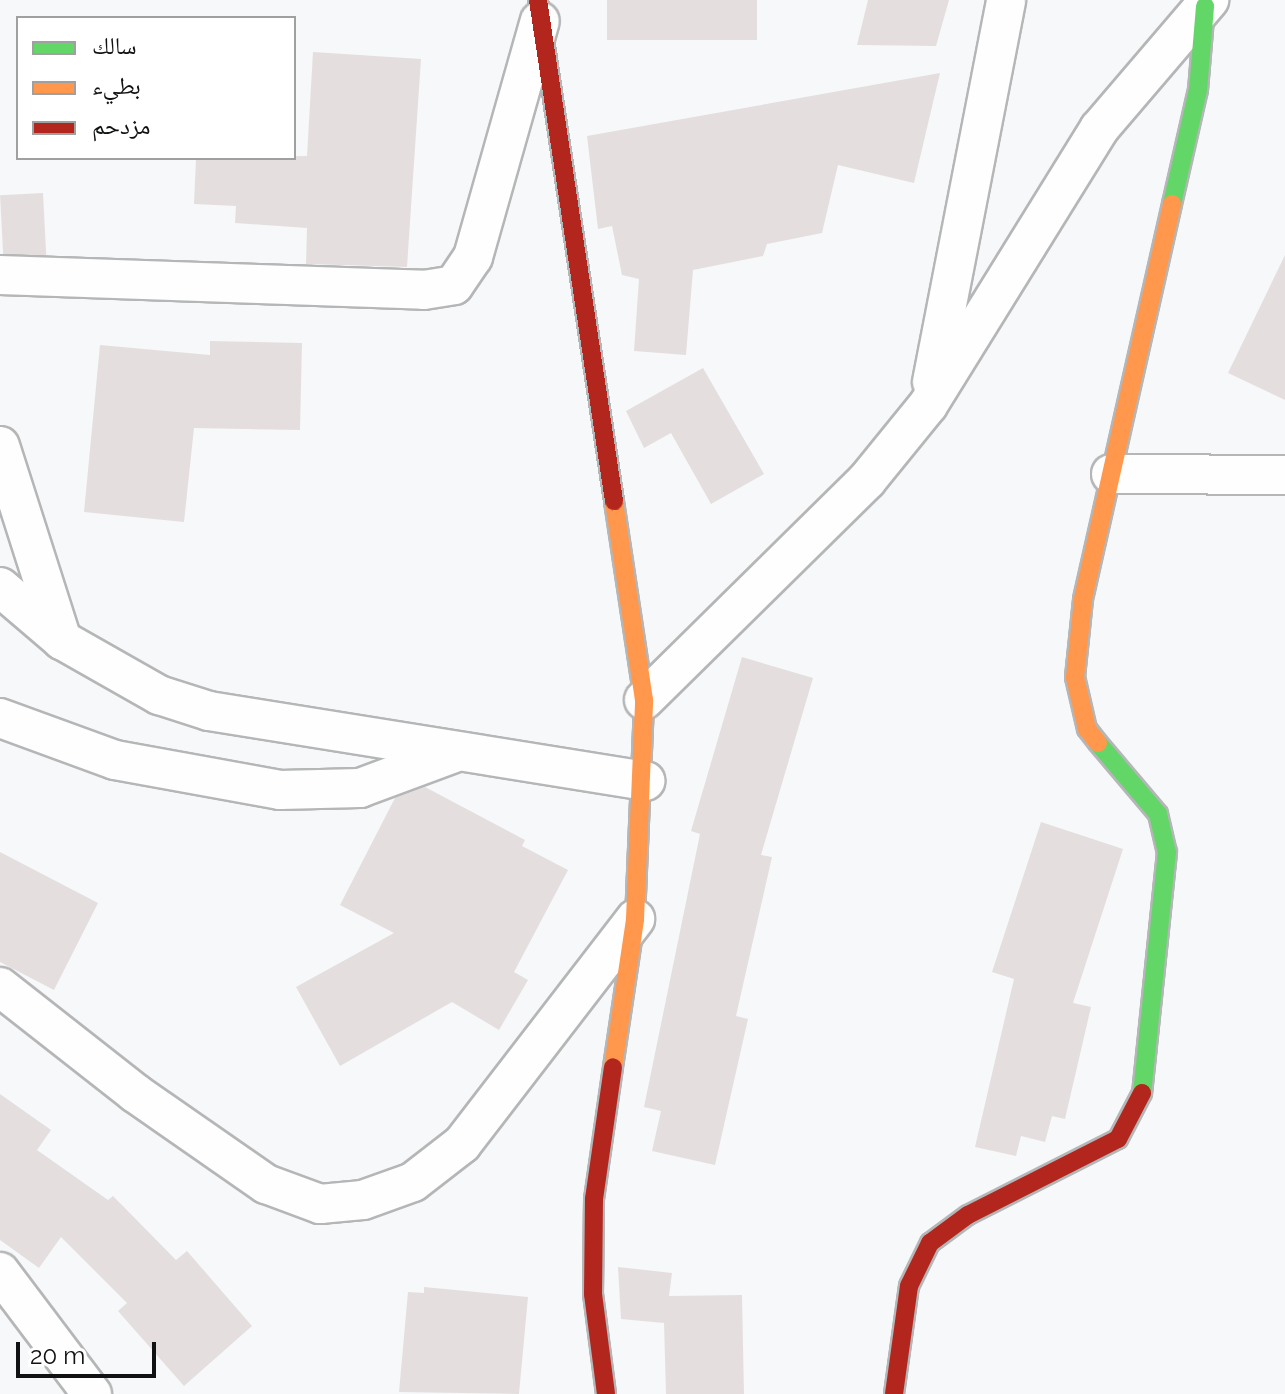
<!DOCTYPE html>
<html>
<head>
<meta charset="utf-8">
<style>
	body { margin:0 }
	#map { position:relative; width:1285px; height:1394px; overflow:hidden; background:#f7f8fa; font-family:Raleway,"Noto Naskh Arabic",sans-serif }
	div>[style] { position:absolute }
	.building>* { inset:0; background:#e4dfde; transform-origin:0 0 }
	.roads { filter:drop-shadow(2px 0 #b5b6b7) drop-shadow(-2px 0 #b5b6b7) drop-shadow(0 2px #b5b6b7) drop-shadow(0 -2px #b5b6b7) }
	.street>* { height:38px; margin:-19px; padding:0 19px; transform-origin:19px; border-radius:19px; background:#fefefe }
	.fast>* { height:18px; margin:-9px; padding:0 9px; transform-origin:9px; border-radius:9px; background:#63d668 }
	.slow>* { height:18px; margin:-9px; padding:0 9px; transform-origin:9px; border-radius:9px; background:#ff974d }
	.jam>* { height:18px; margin:-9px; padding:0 9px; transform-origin:9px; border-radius:9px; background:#b3261e }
	span { translate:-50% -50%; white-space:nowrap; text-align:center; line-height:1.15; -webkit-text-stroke:6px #fff; paint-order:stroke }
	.legend { position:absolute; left:16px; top:16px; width:280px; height:144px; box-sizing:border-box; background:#fff; border:2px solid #9fa0a0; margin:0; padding:10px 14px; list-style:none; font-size:24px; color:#101112 }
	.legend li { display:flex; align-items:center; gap:16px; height:40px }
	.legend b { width:40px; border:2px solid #9fa0a0 }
	.scale { position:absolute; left:16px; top:1342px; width:140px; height:36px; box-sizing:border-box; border:4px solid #101112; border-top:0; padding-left:10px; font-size:24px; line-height:28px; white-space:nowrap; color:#101112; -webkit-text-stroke:6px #fff; paint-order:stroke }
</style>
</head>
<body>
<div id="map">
	<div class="building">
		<i style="left:607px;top:0;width:150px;height:40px"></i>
		<i style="clip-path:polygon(868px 0,949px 0,936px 46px,857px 45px)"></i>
		<i style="clip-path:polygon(313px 52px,421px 59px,407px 267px,306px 264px,307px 228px,235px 223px,236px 206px,194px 204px,196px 158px,307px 156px)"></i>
		<i style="clip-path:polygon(940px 73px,914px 183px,838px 165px,822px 233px,767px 244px,763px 256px,693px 270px,686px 355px,634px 351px,639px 279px,622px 275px,612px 226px,598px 229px,587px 136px)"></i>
		<i style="left:43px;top:193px;width:62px;height:43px;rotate:87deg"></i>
		<i style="clip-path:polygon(1285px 255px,1285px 400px,1228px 373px)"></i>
		<i style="clip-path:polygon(210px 341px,302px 343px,300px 430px,194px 428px,184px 522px,84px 512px,100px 345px,210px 355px)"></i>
		<i style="clip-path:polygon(703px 368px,764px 474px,711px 504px,671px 433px,644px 448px,626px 411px)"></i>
		<i style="clip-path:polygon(742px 657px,813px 678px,761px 855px,772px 857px,736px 1016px,748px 1019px,715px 1165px,652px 1151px,661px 1111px,644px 1107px,700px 834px,691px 831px)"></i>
		<i style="clip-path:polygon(425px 787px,525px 840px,522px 846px,568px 870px,514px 972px,528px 980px,499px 1030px,452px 1002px,340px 1066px,296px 987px,394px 933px,340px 905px,395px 798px)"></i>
		<i style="clip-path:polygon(1041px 822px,1123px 849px,1073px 1003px,1091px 1007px,1065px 1119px,1052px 1116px,1045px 1142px,1021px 1136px,1016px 1156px,975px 1147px,1014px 979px,992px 972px)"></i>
		<i style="clip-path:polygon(0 852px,98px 903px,54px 990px,0 962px)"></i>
		<i style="clip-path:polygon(0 1094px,51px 1130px,37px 1150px,108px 1200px,113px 1196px,176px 1260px,187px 1251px,252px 1326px,184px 1386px,118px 1311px,127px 1303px,61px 1237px,39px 1268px,0 1240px)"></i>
		<i style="clip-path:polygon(618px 1267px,672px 1273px,669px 1296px,742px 1295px,744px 1394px,666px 1394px,664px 1323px,621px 1319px)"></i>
		<i style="clip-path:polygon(424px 1287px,528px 1297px,519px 1394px,399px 1392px,408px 1292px,424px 1293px)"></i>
	</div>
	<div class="roads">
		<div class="street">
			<i style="left:0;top:275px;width:424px;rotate:2deg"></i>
			<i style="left:424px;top:290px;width:30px;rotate:-9deg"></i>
			<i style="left:454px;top:285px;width:34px;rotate:-56deg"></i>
			<i style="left:473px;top:257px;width:245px;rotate:-74.2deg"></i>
			<i style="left:932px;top:382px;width:389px;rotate:-79deg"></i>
			<i style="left:0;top:446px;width:204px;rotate:72.3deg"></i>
			<i style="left:1111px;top:474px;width:174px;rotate:0.3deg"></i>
			<i style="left:0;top:587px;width:82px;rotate:40.5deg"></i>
			<i style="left:62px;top:640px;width:112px;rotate:29.6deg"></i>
			<i style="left:159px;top:695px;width:52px;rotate:17.7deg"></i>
			<i style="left:209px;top:711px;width:442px;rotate:9.1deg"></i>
			<i style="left:644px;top:700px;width:313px;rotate:-44.6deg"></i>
			<i style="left:867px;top:480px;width:97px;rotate:-50.9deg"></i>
			<i style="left:928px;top:405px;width:325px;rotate:-58.2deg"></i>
			<i style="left:1099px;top:129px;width:170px;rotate:-49.5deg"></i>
			<i style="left:0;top:718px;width:122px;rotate:20.1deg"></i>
			<i style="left:115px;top:760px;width:168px;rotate:10.3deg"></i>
			<i style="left:280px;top:790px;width:80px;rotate:-1.4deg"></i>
			<i style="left:360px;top:788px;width:100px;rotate:-20.4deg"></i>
			<i style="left:0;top:987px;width:172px;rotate:38.1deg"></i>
			<i style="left:135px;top:1093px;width:160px;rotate:34.8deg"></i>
			<i style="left:266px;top:1184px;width:58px;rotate:20.3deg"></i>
			<i style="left:320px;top:1204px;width:43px;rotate:-5.3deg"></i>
			<i style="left:363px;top:1200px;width:53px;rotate:-19.8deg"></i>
			<i style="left:413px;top:1182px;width:62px;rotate:-37.8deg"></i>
			<i style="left:462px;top:1144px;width:284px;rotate:-52.4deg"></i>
			<i style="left:0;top:1272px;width:153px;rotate:53deg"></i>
		</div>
		<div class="fast">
			<i style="left:1172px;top:204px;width:117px;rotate:-77.2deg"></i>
			<i style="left:1198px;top:90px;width:84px;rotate:-85.2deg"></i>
			<i style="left:1098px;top:743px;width:93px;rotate:49.8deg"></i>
			<i style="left:1158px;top:814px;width:39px;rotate:77deg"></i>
			<i style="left:1167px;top:852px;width:242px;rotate:95.9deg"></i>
		</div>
		<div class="slow">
			<i style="left:1098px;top:743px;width:18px;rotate:-128deg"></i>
			<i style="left:1087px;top:729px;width:53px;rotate:-103deg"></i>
			<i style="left:1075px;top:677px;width:78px;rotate:-84.1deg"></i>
			<i style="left:1083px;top:599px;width:405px;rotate:-77.3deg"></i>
			<i style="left:613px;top:1067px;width:150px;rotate:-81.5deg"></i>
			<i style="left:635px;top:919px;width:219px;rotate:-87.6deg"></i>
			<i style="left:644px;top:700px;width:201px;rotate:-98.6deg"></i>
		</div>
		<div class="jam">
			<i style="left:538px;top:0;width:507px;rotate:81.37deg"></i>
			<i style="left:606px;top:1394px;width:101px;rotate:-97.4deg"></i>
			<i style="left:593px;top:1294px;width:95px;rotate:-89.4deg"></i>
			<i style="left:594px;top:1199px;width:133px;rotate:-81.8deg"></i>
			<i style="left:894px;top:1394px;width:109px;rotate:-82.1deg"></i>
			<i style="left:909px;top:1286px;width:48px;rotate:-64deg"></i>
			<i style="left:930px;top:1243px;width:47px;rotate:-36.4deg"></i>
			<i style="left:968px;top:1215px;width:168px;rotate:-26.9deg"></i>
			<i style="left:1118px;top:1139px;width:52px;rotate:-62.4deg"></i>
		</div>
	</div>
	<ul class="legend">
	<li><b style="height:10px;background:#63d668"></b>سالك</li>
	<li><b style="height:10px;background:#ff974d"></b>بطيء</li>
	<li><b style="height:10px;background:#b3261e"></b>مزدحم</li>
	</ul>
	<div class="scale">20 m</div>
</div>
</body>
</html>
